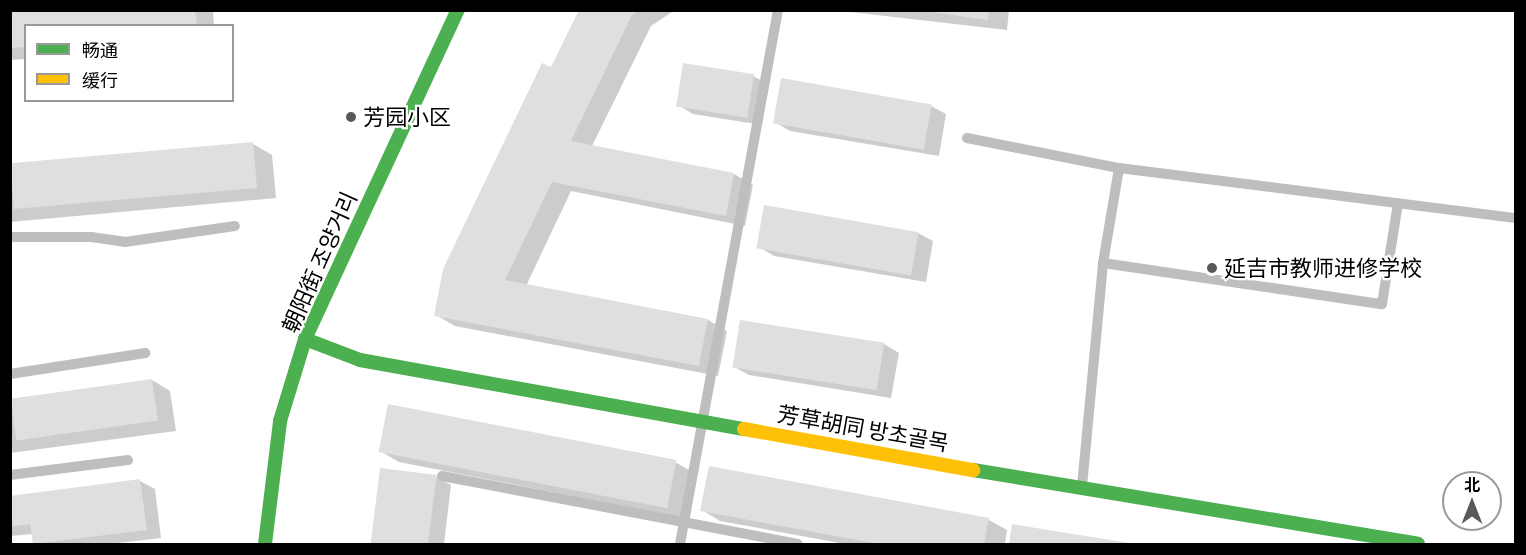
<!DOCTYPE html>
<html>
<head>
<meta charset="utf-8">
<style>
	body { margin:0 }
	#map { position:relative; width:1526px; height:555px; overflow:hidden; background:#fff; font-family:Commissioner,"Noto Sans SC","Noto Sans KR",sans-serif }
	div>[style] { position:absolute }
	.shadow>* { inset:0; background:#0003 }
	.building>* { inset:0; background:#dfdfdf; transform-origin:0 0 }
	.lane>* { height:10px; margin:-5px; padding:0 5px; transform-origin:5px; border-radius:5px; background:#bebebe }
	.fast>* { height:14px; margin:-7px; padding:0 7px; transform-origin:7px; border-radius:7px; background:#4caf50 }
	.slow>* { height:14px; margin:-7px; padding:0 7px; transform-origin:7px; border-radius:7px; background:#ffc107 }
	.dots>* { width:16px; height:16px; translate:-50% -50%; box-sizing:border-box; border:3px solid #fff; border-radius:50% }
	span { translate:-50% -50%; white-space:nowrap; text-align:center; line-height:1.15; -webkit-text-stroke:4.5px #fff; paint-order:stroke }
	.poi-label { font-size:22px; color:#000 }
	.left { translate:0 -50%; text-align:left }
	.street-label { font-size:22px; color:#000 }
	.frame { position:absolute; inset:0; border:12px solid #000; pointer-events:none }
	.legend { position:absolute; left:24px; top:24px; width:210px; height:78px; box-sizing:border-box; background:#fff; border:2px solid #999; margin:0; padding:8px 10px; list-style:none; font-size:18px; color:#000 }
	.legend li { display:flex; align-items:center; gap:12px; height:30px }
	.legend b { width:30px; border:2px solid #999 }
	.north { position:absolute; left:1442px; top:471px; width:60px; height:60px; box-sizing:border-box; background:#fff; border:2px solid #999; border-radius:50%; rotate:0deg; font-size:16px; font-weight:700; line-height:24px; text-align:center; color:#000 }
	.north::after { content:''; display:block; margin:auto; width:21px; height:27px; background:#595959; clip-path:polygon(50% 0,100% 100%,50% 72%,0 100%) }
</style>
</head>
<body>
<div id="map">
	<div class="shadow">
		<i style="clip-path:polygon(10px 10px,213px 10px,214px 26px,26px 26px,26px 59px,10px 60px)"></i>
		<i style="clip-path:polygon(581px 10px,675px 10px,651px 26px,592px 146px,734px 174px,753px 185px,745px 226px,571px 191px,526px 286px,708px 320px,727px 331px,718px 376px,455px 326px,436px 315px)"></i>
		<i style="clip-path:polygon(833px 10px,1009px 10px,1007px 30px)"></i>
		<i style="clip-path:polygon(753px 76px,768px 84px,762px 125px,693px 114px,678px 105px)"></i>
		<i style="clip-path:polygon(931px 106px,946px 114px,939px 156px,790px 131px,775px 122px)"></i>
		<i style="clip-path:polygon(253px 144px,272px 155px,276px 198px,10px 222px,10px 166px)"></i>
		<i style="clip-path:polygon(918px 233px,933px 241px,926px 282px,774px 256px,759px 247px)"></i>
		<i style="clip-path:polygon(742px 321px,884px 344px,899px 353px,891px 398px,749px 375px,734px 367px)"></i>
		<i style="clip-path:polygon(152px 380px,170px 391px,176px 431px,10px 453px,10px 399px)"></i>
		<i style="clip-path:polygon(380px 451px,675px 462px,694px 473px,685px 518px,399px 462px)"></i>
		<i style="clip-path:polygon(382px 470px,436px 477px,451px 485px,444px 544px,372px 544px)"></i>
		<i style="clip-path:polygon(140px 481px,155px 489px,161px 538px,109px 544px,36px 544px,33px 534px,10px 536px,10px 498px)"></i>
		<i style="clip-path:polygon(702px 510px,989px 520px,1007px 530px,1005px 544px,845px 544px,720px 521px)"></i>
		<i style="clip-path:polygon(1013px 526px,1127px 544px,1010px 544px)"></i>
	</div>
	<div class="building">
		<i style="clip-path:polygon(10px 10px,195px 10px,197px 26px,26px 26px,26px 47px,10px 48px)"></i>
		<i style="clip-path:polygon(579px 10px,640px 10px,632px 15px,571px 141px,734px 173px,726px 216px,552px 182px,505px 280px,708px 319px,699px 366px,434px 316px,443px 269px,542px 63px,551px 67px)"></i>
		<i style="clip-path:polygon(916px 10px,989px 10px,988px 20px)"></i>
		<i style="left:683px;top:63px;width:72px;height:44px;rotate:9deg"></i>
		<i style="left:781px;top:78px;width:153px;height:46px;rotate:10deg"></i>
		<i style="left:253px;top:142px;width:46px;height:244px;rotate:85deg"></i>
		<i style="left:764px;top:205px;width:157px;height:44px;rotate:10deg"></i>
		<i style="left:740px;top:320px;width:146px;height:48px;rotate:9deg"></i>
		<i style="left:152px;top:379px;width:42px;height:143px;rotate:82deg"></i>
		<i style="left:388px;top:404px;width:294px;height:49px;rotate:11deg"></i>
		<i style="clip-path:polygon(709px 466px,989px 518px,984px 544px,879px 544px,700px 511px)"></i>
		<i style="left:380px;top:468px;width:57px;height:77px;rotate:7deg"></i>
		<i style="clip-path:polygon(140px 479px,147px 530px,33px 544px,30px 524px,10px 527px,10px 496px)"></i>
		<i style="clip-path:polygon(1012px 524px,1129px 543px,1129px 544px,1009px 544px)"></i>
	</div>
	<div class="lane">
		<i style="left:967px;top:138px;width:155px;rotate:11.2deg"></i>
		<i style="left:1119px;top:168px;width:400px;rotate:7.2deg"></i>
		<i style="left:10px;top:237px;width:81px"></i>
		<i style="left:91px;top:237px;width:34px;rotate:8deg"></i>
		<i style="left:125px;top:242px;width:111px;rotate:-8.3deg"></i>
		<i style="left:1103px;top:263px;width:282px;rotate:8.4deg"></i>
		<i style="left:1382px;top:304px;width:102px;rotate:-81deg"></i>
		<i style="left:10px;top:374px;width:137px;rotate:-8.8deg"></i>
		<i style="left:10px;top:475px;width:119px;rotate:-7.2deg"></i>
		<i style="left:442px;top:476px;width:362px;rotate:10.8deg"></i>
		<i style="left:1082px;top:486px;width:224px;rotate:-84.6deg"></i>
		<i style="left:1103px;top:263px;width:96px;rotate:-80.4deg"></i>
		<i style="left:680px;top:544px;width:543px;rotate:-79.6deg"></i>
	</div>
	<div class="fast">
		<i style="left:305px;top:339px;width:59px;rotate:20.9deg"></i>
		<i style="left:360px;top:360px;width:390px;rotate:10.2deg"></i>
		<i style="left:973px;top:470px;width:451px;rotate:9.4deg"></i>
		<i style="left:265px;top:544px;width:124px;rotate:-83deg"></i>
		<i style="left:280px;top:421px;width:86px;rotate:-73deg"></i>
		<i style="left:305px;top:339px;width:363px;rotate:-65.1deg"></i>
	</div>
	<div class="slow">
		<i style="left:744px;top:429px;width:233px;rotate:10.2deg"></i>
	</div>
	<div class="dots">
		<i style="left:351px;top:117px;background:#595959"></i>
		<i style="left:1212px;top:268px;background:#595959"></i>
	</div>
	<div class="poi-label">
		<span class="left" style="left:363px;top:117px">芳园小区</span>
		<span class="left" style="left:1224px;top:268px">延吉市教师进修学校</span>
	</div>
	<div class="street-label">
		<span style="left:319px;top:262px;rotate:-66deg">朝阳街 조양거리</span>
		<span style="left:863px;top:428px;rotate:10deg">芳草胡同 방초골목</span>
	</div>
	<div class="frame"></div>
	<ul class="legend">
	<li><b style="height:8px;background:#4caf50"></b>畅通</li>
	<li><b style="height:8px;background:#ffc107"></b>缓行</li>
	</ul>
	<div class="north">北</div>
</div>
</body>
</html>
